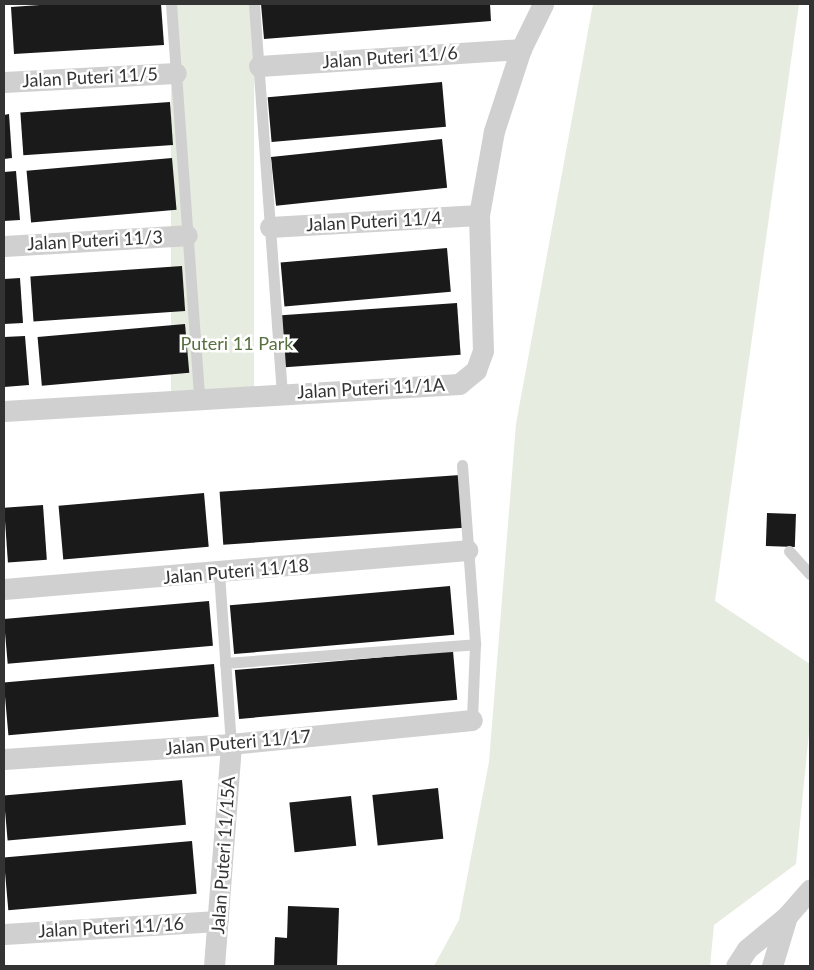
<!DOCTYPE html>
<html>
<head>
<meta charset="utf-8">
<style>
	body { margin:0 }
	#map { position:relative; width:814px; height:970px; overflow:hidden; background:#fff; font-family:Lato,sans-serif }
	div>[style] { position:absolute }
	.green>* { inset:0; background:#e6ecdf; transform-origin:0 0 }
	.building>* { inset:0; background:#1a1a1a; transform-origin:0 0 }
	.lane>* { height:11px; margin:-5.5px; padding:0 5.5px; transform-origin:5.5px; border-radius:5.5px; background:#d0d0d0 }
	.street>* { height:21px; margin:-10.5px; padding:0 10.5px; transform-origin:10.5px; border-radius:10.5px; background:#d0d0d0 }
	span { translate:-50% -50%; white-space:nowrap; text-align:center; line-height:1.15; -webkit-text-stroke:5px #fff; paint-order:stroke }
	.street-label { font-size:18px; color:#333 }
	.park-label { font-size:18px; color:#56703f }
	.frame { position:absolute; inset:0; border:5px solid #333; pointer-events:none }
</style>
</head>
<body>
<div id="map">
	<div class="green">
		<i style="left:171px;top:4px;width:83px;height:395px"></i>
		<i style="clip-path:polygon(593px 4px,799px 4px,715px 601px,810px 664px,810px 722px,796px 864px,714px 925px,710px 966px,434px 966px,459px 920px,489px 762px,516px 424px)"></i>
	</div>
	<div class="building">
		<i style="clip-path:polygon(54px 4px,161px 4px,164px 45px,14px 54px,11px 7px)"></i>
		<i style="clip-path:polygon(261px 4px,490px 4px,491px 21px,264px 39px)"></i>
		<i style="left:442px;top:82px;width:45px;height:175px;rotate:85deg"></i>
		<i style="left:170px;top:102px;width:43px;height:150px;rotate:86deg"></i>
		<i style="clip-path:polygon(9px 114px,12px 158px,4px 159px,4px 115px)"></i>
		<i style="left:442px;top:139px;width:49px;height:172px;rotate:84deg"></i>
		<i style="left:172px;top:158px;width:52px;height:146px;rotate:85deg"></i>
		<i style="clip-path:polygon(16px 171px,20px 220px,4px 221px,4px 172px)"></i>
		<i style="left:447px;top:248px;width:44px;height:167px;rotate:85deg"></i>
		<i style="left:182px;top:266px;width:45px;height:152px;rotate:86deg"></i>
		<i style="clip-path:polygon(20px 278px,23px 323px,4px 324px,4px 279px)"></i>
		<i style="left:457px;top:303px;width:52px;height:176px;rotate:86deg"></i>
		<i style="left:185px;top:324px;width:49px;height:148px;rotate:85deg"></i>
		<i style="clip-path:polygon(25px 336px,29px 385px,4px 387px,4px 337px)"></i>
		<i style="left:460px;top:475px;width:53px;height:241px;rotate:86deg"></i>
		<i style="left:204px;top:493px;width:54px;height:146px;rotate:85deg"></i>
		<i style="left:43px;top:505px;width:55px;height:39px;rotate:86deg"></i>
		<i style="left:767px;top:513px;width:29px;height:33px;rotate:2deg"></i>
		<i style="left:450px;top:586px;width:49px;height:221px;rotate:85deg"></i>
		<i style="left:209px;top:601px;width:45px;height:206px;rotate:85deg"></i>
		<i style="left:453px;top:651px;width:49px;height:219px;rotate:85deg"></i>
		<i style="left:214px;top:664px;width:53px;height:211px;rotate:85deg"></i>
		<i style="left:182px;top:780px;width:45px;height:179px;rotate:85deg"></i>
		<i style="left:438px;top:788px;width:51px;height:66px;rotate:84deg"></i>
		<i style="left:351px;top:796px;width:50px;height:62px;rotate:84deg"></i>
		<i style="left:192px;top:841px;width:53px;height:189px;rotate:85deg"></i>
		<i style="clip-path:polygon(288px 906px,339px 908px,337px 966px,274px 966px,275px 937px,287px 938px)"></i>
	</div>
	<div class="lane">
		<i style="left:171px;top:4px;width:395px;rotate:85.9deg"></i>
		<i style="left:254px;top:4px;width:389px;rotate:85.9deg"></i>
		<i style="left:462px;top:465px;width:179px;rotate:85.8deg"></i>
		<i style="left:475px;top:644px;width:76px;rotate:92.3deg"></i>
		<i style="left:789px;top:551px;width:31px;rotate:48deg"></i>
		<i style="left:219px;top:573px;width:171px;rotate:86deg"></i>
		<i style="left:225px;top:663px;width:251px;rotate:-4.3deg"></i>
	</div>
	<div class="street">
		<i style="left:259px;top:66px;width:263px;rotate:-3.7deg"></i>
		<i style="left:4px;top:82px;width:172px;rotate:-3deg"></i>
		<i style="left:270px;top:227px;width:209px;rotate:-3.3deg"></i>
		<i style="left:4px;top:246px;width:183px;rotate:-3.4deg"></i>
		<i style="left:4px;top:411px;width:456px;rotate:-3.4deg"></i>
		<i style="left:459px;top:384px;width:22px;rotate:-39deg"></i>
		<i style="left:476px;top:370px;width:20px;rotate:-70deg"></i>
		<i style="left:483px;top:351px;width:136px;rotate:-91.7deg"></i>
		<i style="left:479px;top:215px;width:85px;rotate:-79.9deg"></i>
		<i style="left:494px;top:131px;width:86px;rotate:-71.8deg"></i>
		<i style="left:521px;top:49px;width:50px;rotate:-63.9deg"></i>
		<i style="left:4px;top:589px;width:465px;rotate:-4.8deg"></i>
		<i style="left:4px;top:759px;width:227px;rotate:-3.8deg"></i>
		<i style="left:231px;top:744px;width:242px;rotate:-5.7deg"></i>
		<i style="left:787px;top:916px;width:35px;rotate:-49deg"></i>
		<i style="left:4px;top:934px;width:214px;rotate:-3.5deg"></i>
		<i style="left:214px;top:966px;width:223px;rotate:-85.6deg"></i>
		<i style="left:736px;top:966px;width:20px;rotate:-57deg"></i>
		<i style="left:747px;top:949px;width:52px;rotate:-39.5deg"></i>
		<i style="left:787px;top:916px;width:52px;rotate:106.7deg"></i>
	</div>
	<div class="street-label">
		<span style="left:390px;top:57px;rotate:-4deg">Jalan Puteri 11/6</span>
		<span style="left:90px;top:77px;rotate:-3deg">Jalan Puteri 11/5</span>
		<span style="left:374px;top:221px;rotate:-3deg">Jalan Puteri 11/4</span>
		<span style="left:95px;top:240px;rotate:-3deg">Jalan Puteri 11/3</span>
		<span style="left:371px;top:388px;rotate:-3deg">Jalan Puteri 11/1A</span>
		<span style="left:236px;top:571px;rotate:-5deg">Jalan Puteri 11/18</span>
		<span style="left:238px;top:742px;rotate:-5deg">Jalan Puteri 11/17</span>
		<span style="left:223px;top:855px;rotate:-86deg">Jalan Puteri 11/15A</span>
		<span style="left:111px;top:927px;rotate:-3deg">Jalan Puteri 11/16</span>
	</div>
	<div class="park-label">
		<span style="left:237px;top:343px">Puteri 11 Park</span>
	</div>
	<div class="frame"></div>
</div>
</body>
</html>
